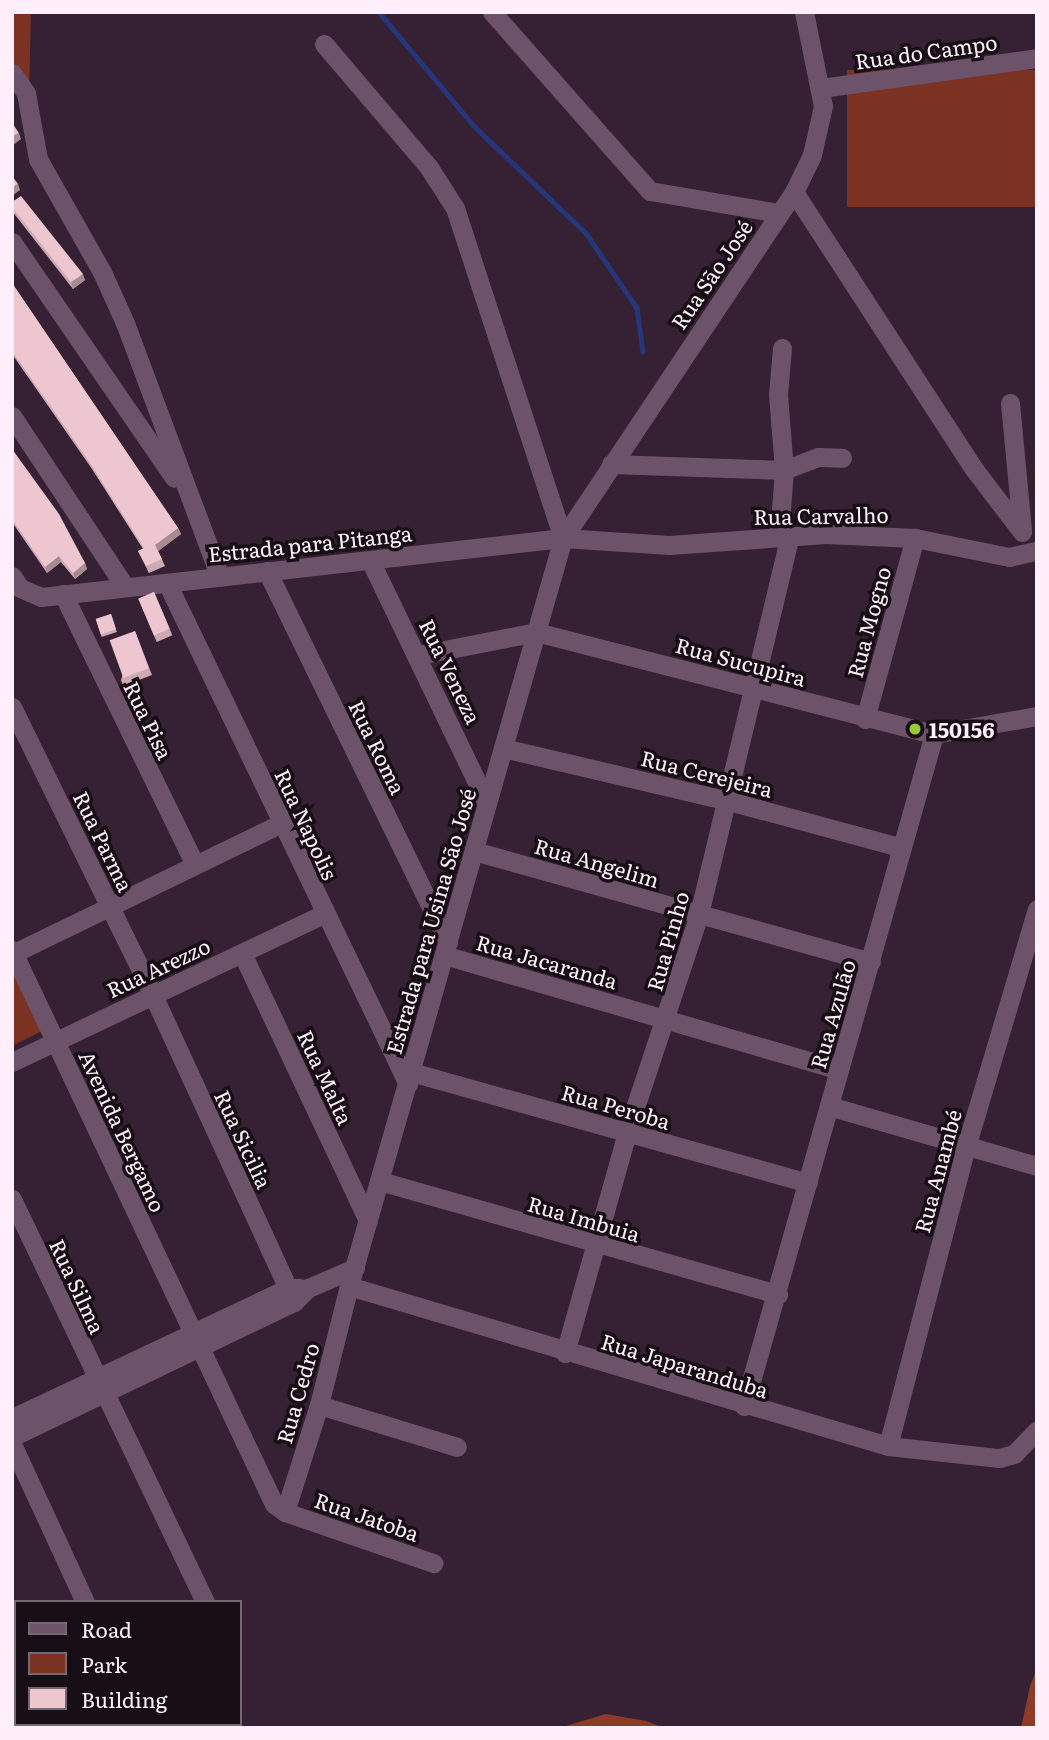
<!DOCTYPE html>
<html>
<head>
<meta charset="utf-8">
<style>
	body { margin:0 }
	#map { position:relative; width:1049px; height:1740px; overflow:hidden; background:#362033; font-family:Literata,serif }
	div>[style] { position:absolute }
	.green>* { inset:0; background:#7b3223; transform-origin:0 0 }
	.forest>* { inset:0; background:#8d3a29 }
	.stream>* { height:4.5px; margin:-2.25px; padding:0 2.25px; transform-origin:2.25px; border-radius:2.25px; background:#27367a }
	.minor>* { height:19px; margin:-9.5px; padding:0 9.5px; transform-origin:9.5px; border-radius:9.5px; background:#6d5369 }
	.wall>* { inset:0; background:#ccaab2; transform-origin:0 0 }
	.shaded-wall>* { inset:0; background:#a68b91 }
	.building>* { inset:0; background:#edc6cf; transform-origin:0 0 }
	.dots>* { width:19px; height:19px; translate:-50% -50%; box-sizing:border-box; border:4px solid #180e16; border-radius:50% }
	span { translate:-50% -50%; white-space:nowrap; text-align:center; line-height:1.15; -webkit-text-stroke:7px #180e16; paint-order:stroke }
	.street-label { font-size:21px; color:#feeffb }
	.poi-label { font-size:21px; color:#feeffb; font-weight:700 }
	.left { translate:0 -50%; text-align:left }
	.frame { position:absolute; inset:0; border:14px solid #feeffb; pointer-events:none }
	.legend { position:absolute; left:14px; top:1600px; width:228px; height:126px; box-sizing:border-box; background:#180e16; border:2px solid #746872; margin:0; padding:9px 12px; list-style:none; font-size:21px; color:#feeffb }
	.legend li { display:flex; align-items:center; gap:14px; height:35px }
	.legend b { width:35px; border:2px solid #746872 }
</style>
</head>
<body>
<div id="map">
	<div class="green">
		<i style="clip-path:polygon(12px 12px,31px 12px,29px 92px,12px 66px)"></i>
		<i style="left:1037px;top:70px;width:137px;height:190px;rotate:90deg"></i>
		<i style="clip-path:polygon(12px 970px,42px 1031px,12px 1046px)"></i>
	</div>
	<div class="forest">
		<i style="clip-path:polygon(1037px 1669px,1037px 1728px,1021px 1728px,1030px 1686px)"></i>
		<i style="clip-path:polygon(606px 1714px,646px 1721px,664px 1728px,559px 1728px)"></i>
		<i style="clip-path:polygon(16px 1720px,16px 1724px,197px 1728px,12px 1728px)"></i>
	</div>
	<div class="stream">
		<i style="left:379px;top:12px;width:148px;rotate:50.2deg"></i>
		<i style="left:474px;top:126px;width:155px;rotate:43.7deg"></i>
		<i style="left:586px;top:233px;width:91px;rotate:55.8deg"></i>
		<i style="left:637px;top:308px;width:44px;rotate:82.2deg"></i>
	</div>
	<div class="minor">
		<i style="left:492px;top:12px;width:239px;rotate:48.6deg"></i>
		<i style="left:650px;top:191px;width:131px;rotate:9.7deg"></i>
		<i style="left:804px;top:12px;width:96px;rotate:78.6deg"></i>
		<i style="left:823px;top:106px;width:50px;rotate:102.7deg"></i>
		<i style="left:812px;top:155px;width:41px;rotate:115.9deg"></i>
		<i style="left:794px;top:192px;width:416px;rotate:123.7deg"></i>
		<i style="left:563px;top:538px;width:778px;rotate:105.97deg"></i>
		<i style="left:349px;top:1286px;width:562px;rotate:16.53deg"></i>
		<i style="left:888px;top:1446px;width:112px;rotate:6.2deg"></i>
		<i style="left:999px;top:1458px;width:16px;rotate:-15deg"></i>
		<i style="left:1014px;top:1454px;width:33px;rotate:-46deg"></i>
		<i style="left:324px;top:44px;width:160px;rotate:49.6deg"></i>
		<i style="left:428px;top:166px;width:50px;rotate:57.3deg"></i>
		<i style="left:455px;top:208px;width:347px;rotate:71.9deg"></i>
		<i style="left:12px;top:73px;width:24px;rotate:55deg"></i>
		<i style="left:26px;top:93px;width:67px;rotate:79.7deg"></i>
		<i style="left:38px;top:159px;width:130px;rotate:60.5deg"></i>
		<i style="left:102px;top:272px;width:56px;rotate:65.7deg"></i>
		<i style="left:125px;top:323px;width:271px;rotate:69.5deg"></i>
		<i style="left:821px;top:88px;width:218px;rotate:-7.9deg"></i>
		<i style="left:794px;top:192px;width:330px;rotate:57deg"></i>
		<i style="left:974px;top:469px;width:79px;rotate:52.7deg"></i>
		<i style="left:12px;top:242px;width:286px;rotate:55.5deg"></i>
		<i style="left:782px;top:348px;width:47px;rotate:94.9deg"></i>
		<i style="left:778px;top:395px;width:75px;rotate:85.4deg"></i>
		<i style="left:784px;top:470px;width:36px;rotate:-21deg"></i>
		<i style="left:818px;top:457px;width:24px;rotate:2deg"></i>
		<i style="left:1010px;top:403px;width:129px;rotate:84.6deg"></i>
		<i style="left:12px;top:416px;width:205px;rotate:56.5deg"></i>
		<i style="left:611px;top:464px;width:173px;rotate:2deg"></i>
		<i style="left:784px;top:470px;width:65px;rotate:94.4deg"></i>
		<i style="left:370px;top:560px;width:270px;rotate:64.3deg"></i>
		<i style="left:267px;top:571px;width:413px;rotate:64deg"></i>
		<i style="left:12px;top:576px;width:14px;rotate:56deg"></i>
		<i style="left:20px;top:588px;width:23px;rotate:23deg"></i>
		<i style="left:41px;top:597px;width:525px;rotate:-6.45deg"></i>
		<i style="left:563px;top:538px;width:106px;rotate:3.8deg"></i>
		<i style="left:669px;top:545px;width:157px;rotate:-4deg"></i>
		<i style="left:826px;top:534px;width:89px;rotate:2.6deg"></i>
		<i style="left:915px;top:538px;width:96px;rotate:11.4deg"></i>
		<i style="left:1009px;top:557px;width:27px;rotate:-13deg"></i>
		<i style="left:167px;top:583px;width:556px;rotate:64.31deg"></i>
		<i style="left:63px;top:594px;width:301px;rotate:64deg"></i>
		<i style="left:419px;top:655px;width:119px;rotate:-11.1deg"></i>
		<i style="left:536px;top:632px;width:411px;rotate:14.4deg"></i>
		<i style="left:934px;top:734px;width:105px;rotate:-9.9deg"></i>
		<i style="left:12px;top:707px;width:321px;rotate:63.9deg"></i>
		<i style="left:153px;top:995px;width:338px;rotate:65.3deg"></i>
		<i style="left:865px;top:719px;width:188px;rotate:-74.6deg"></i>
		<i style="left:503px;top:748px;width:232px;rotate:13.2deg"></i>
		<i style="left:729px;top:801px;width:176px;rotate:15.1deg"></i>
		<i style="left:474px;top:851px;width:412px;rotate:15.6deg"></i>
		<i style="left:12px;top:950px;width:613px;rotate:64.69deg"></i>
		<i style="left:274px;top:1504px;width:14px;rotate:36deg"></i>
		<i style="left:285px;top:1512px;width:157px;rotate:19deg"></i>
		<i style="left:242px;top:953px;width:296px;rotate:64.8deg"></i>
		<i style="left:12px;top:954px;width:300px;rotate:-25.9deg"></i>
		<i style="left:444px;top:955px;width:411px;rotate:16.2deg"></i>
		<i style="left:12px;top:1062px;width:345px;rotate:-25.4deg"></i>
		<i style="left:411px;top:1072px;width:412px;rotate:15.6deg"></i>
		<i style="left:829px;top:1106px;width:216px;rotate:16.1deg"></i>
		<i style="left:380px;top:1181px;width:414px;rotate:15.9deg"></i>
		<i style="left:12px;top:1199px;width:447px;rotate:64.4deg"></i>
		<i style="left:565px;top:1353px;width:230px;rotate:-74.3deg"></i>
		<i style="left:627px;top:1132px;width:230px;rotate:-71.7deg"></i>
		<i style="left:699px;top:914px;width:390px;rotate:-76.5deg"></i>
		<i style="left:319px;top:1405px;width:144px;rotate:16.9deg"></i>
		<i style="left:744px;top:1406px;width:698px;rotate:-74.21deg"></i>
		<i style="left:12px;top:1418px;width:305px;rotate:-25.2deg"></i>
		<i style="left:288px;top:1288px;width:12px"></i>
		<i style="left:12px;top:1437px;width:313px;rotate:-25.6deg"></i>
		<i style="left:294px;top:1302px;width:20px;rotate:-45deg"></i>
		<i style="left:308px;top:1288px;width:51px;rotate:-23.1deg"></i>
		<i style="left:12px;top:1444px;width:174px;rotate:65.2deg"></i>
		<i style="left:888px;top:1446px;width:309px;rotate:-75.4deg"></i>
		<i style="left:966px;top:1147px;width:248px;rotate:-73.4deg"></i>
		<i style="left:285px;top:1512px;width:112px;rotate:-72.4deg"></i>
		<i style="left:319px;top:1405px;width:123px;rotate:-75.9deg"></i>
	</div>
	<div class="wall">
		<i style="clip-path:polygon(12px 202px,85px 280px,73px 289px,12px 211px)"></i>
		<i style="clip-path:polygon(12px 283px,178px 528px,181px 534px,158px 551px,165px 566px,149px 573px,138px 551px,143px 549px,92px 469px,12px 354px)"></i>
		<i style="clip-path:polygon(12px 449px,85px 563px,87px 569px,75px 579px,61px 562px,47px 573px,12px 522px)"></i>
		<i style="left:154px;top:592px;width:47px;height:17px;rotate:67deg"></i>
		<i style="left:111px;top:614px;width:19px;height:16px;rotate:72deg"></i>
		<i style="clip-path:polygon(135px 631px,152px 675px,123px 686px,121px 680px)"></i>
	</div>
	<div class="shaded-wall">
		<i style="clip-path:polygon(19px 133px,21px 139px,12px 146px,12px 137px)"></i>
		<i style="clip-path:polygon(18px 184px,20px 190px,12px 196px,12px 188px)"></i>
		<i style="clip-path:polygon(83px 274px,85px 280px,73px 289px,71px 282px)"></i>
		<i style="clip-path:polygon(178px 528px,181px 534px,157px 552px,155px 545px)"></i>
		<i style="clip-path:polygon(59px 556px,61px 562px,47px 573px,45px 567px)"></i>
		<i style="clip-path:polygon(85px 563px,87px 569px,75px 579px,73px 573px)"></i>
	</div>
	<div class="building">
		<i style="clip-path:polygon(12px 123px,19px 133px,12px 137px)"></i>
		<i style="clip-path:polygon(12px 176px,18px 184px,12px 188px)"></i>
		<i style="clip-path:polygon(21px 196px,83px 274px,71px 282px,12px 207px,12px 202px)"></i>
		<i style="clip-path:polygon(12px 283px,178px 528px,155px 545px,162px 559px,146px 566px,138px 551px,144px 548px,90px 463px,12px 351px)"></i>
		<i style="clip-path:polygon(12px 449px,59px 514px,85px 563px,73px 573px,59px 556px,45px 567px,12px 519px)"></i>
		<i style="left:154px;top:592px;width:40px;height:17px;rotate:67deg"></i>
		<i style="left:111px;top:614px;width:16px;height:16px;rotate:72deg"></i>
		<i style="left:135px;top:631px;width:40px;height:27px;rotate:70deg"></i>
	</div>
	<div class="dots">
		<i style="left:915px;top:729px;background:#9cca31"></i>
	</div>
	<div class="street-label">
		<span style="left:926px;top:51px;rotate:-8deg">Rua do Campo</span>
		<span style="left:711px;top:274px;rotate:-56deg">Rua São José</span>
		<span style="left:821px;top:515px;rotate:-1deg">Rua Carvalho</span>
		<span style="left:310px;top:543px;rotate:-6deg">Estrada para Pitanga</span>
		<span style="left:868px;top:622px;rotate:-75deg">Rua Mogno</span>
		<span style="left:741px;top:661px;rotate:15deg">Rua Sucupira</span>
		<span style="left:451px;top:671px;rotate:64deg">Rua Veneza</span>
		<span style="left:149px;top:720px;rotate:64deg">Rua Pisa</span>
		<span style="left:378px;top:747px;rotate:64deg">Rua Roma</span>
		<span style="left:707px;top:773px;rotate:14deg">Rua Cerejeira</span>
		<span style="left:307px;top:824px;rotate:65deg">Rua Napolis</span>
		<span style="left:104px;top:841px;rotate:64deg">Rua Parma</span>
		<span style="left:597px;top:862px;rotate:16deg">Rua Angelim</span>
		<span style="left:430px;top:921px;rotate:-74deg">Estrada para Usina São José</span>
		<span style="left:667px;top:941px;rotate:-74deg">Rua Pinho</span>
		<span style="left:547px;top:961px;rotate:16deg">Rua Jacaranda</span>
		<span style="left:158px;top:967px;rotate:-25deg">Rua Arezzo</span>
		<span style="left:832px;top:1014px;rotate:-74deg">Rua Azulão</span>
		<span style="left:326px;top:1077px;rotate:65deg">Rua Malta</span>
		<span style="left:616px;top:1106px;rotate:16deg">Rua Peroba</span>
		<span style="left:123px;top:1131px;rotate:65deg">Avenida Bergamo</span>
		<span style="left:244px;top:1139px;rotate:65deg">Rua Sicilia</span>
		<span style="left:937px;top:1171px;rotate:-75deg">Rua Anambé</span>
		<span style="left:584px;top:1218px;rotate:16deg">Rua Imbuia</span>
		<span style="left:78px;top:1286px;rotate:65deg">Rua Silma</span>
		<span style="left:685px;top:1365px;rotate:17deg">Rua Japaranduba</span>
		<span style="left:297px;top:1393px;rotate:-74deg">Rua Cedro</span>
		<span style="left:367px;top:1516px;rotate:19deg">Rua Jatoba</span>
	</div>
	<div class="poi-label">
		<span class="left" style="left:929px;top:729px">150156</span>
	</div>
	<div class="frame"></div>
	<ul class="legend">
	<li><b style="height:9px;background:#6d5369"></b>Road</li>
	<li><b style="height:19px;background:#7b3223"></b>Park</li>
	<li><b style="height:19px;background:#edc6cf"></b>Building</li>
	</ul>
</div>
</body>
</html>
